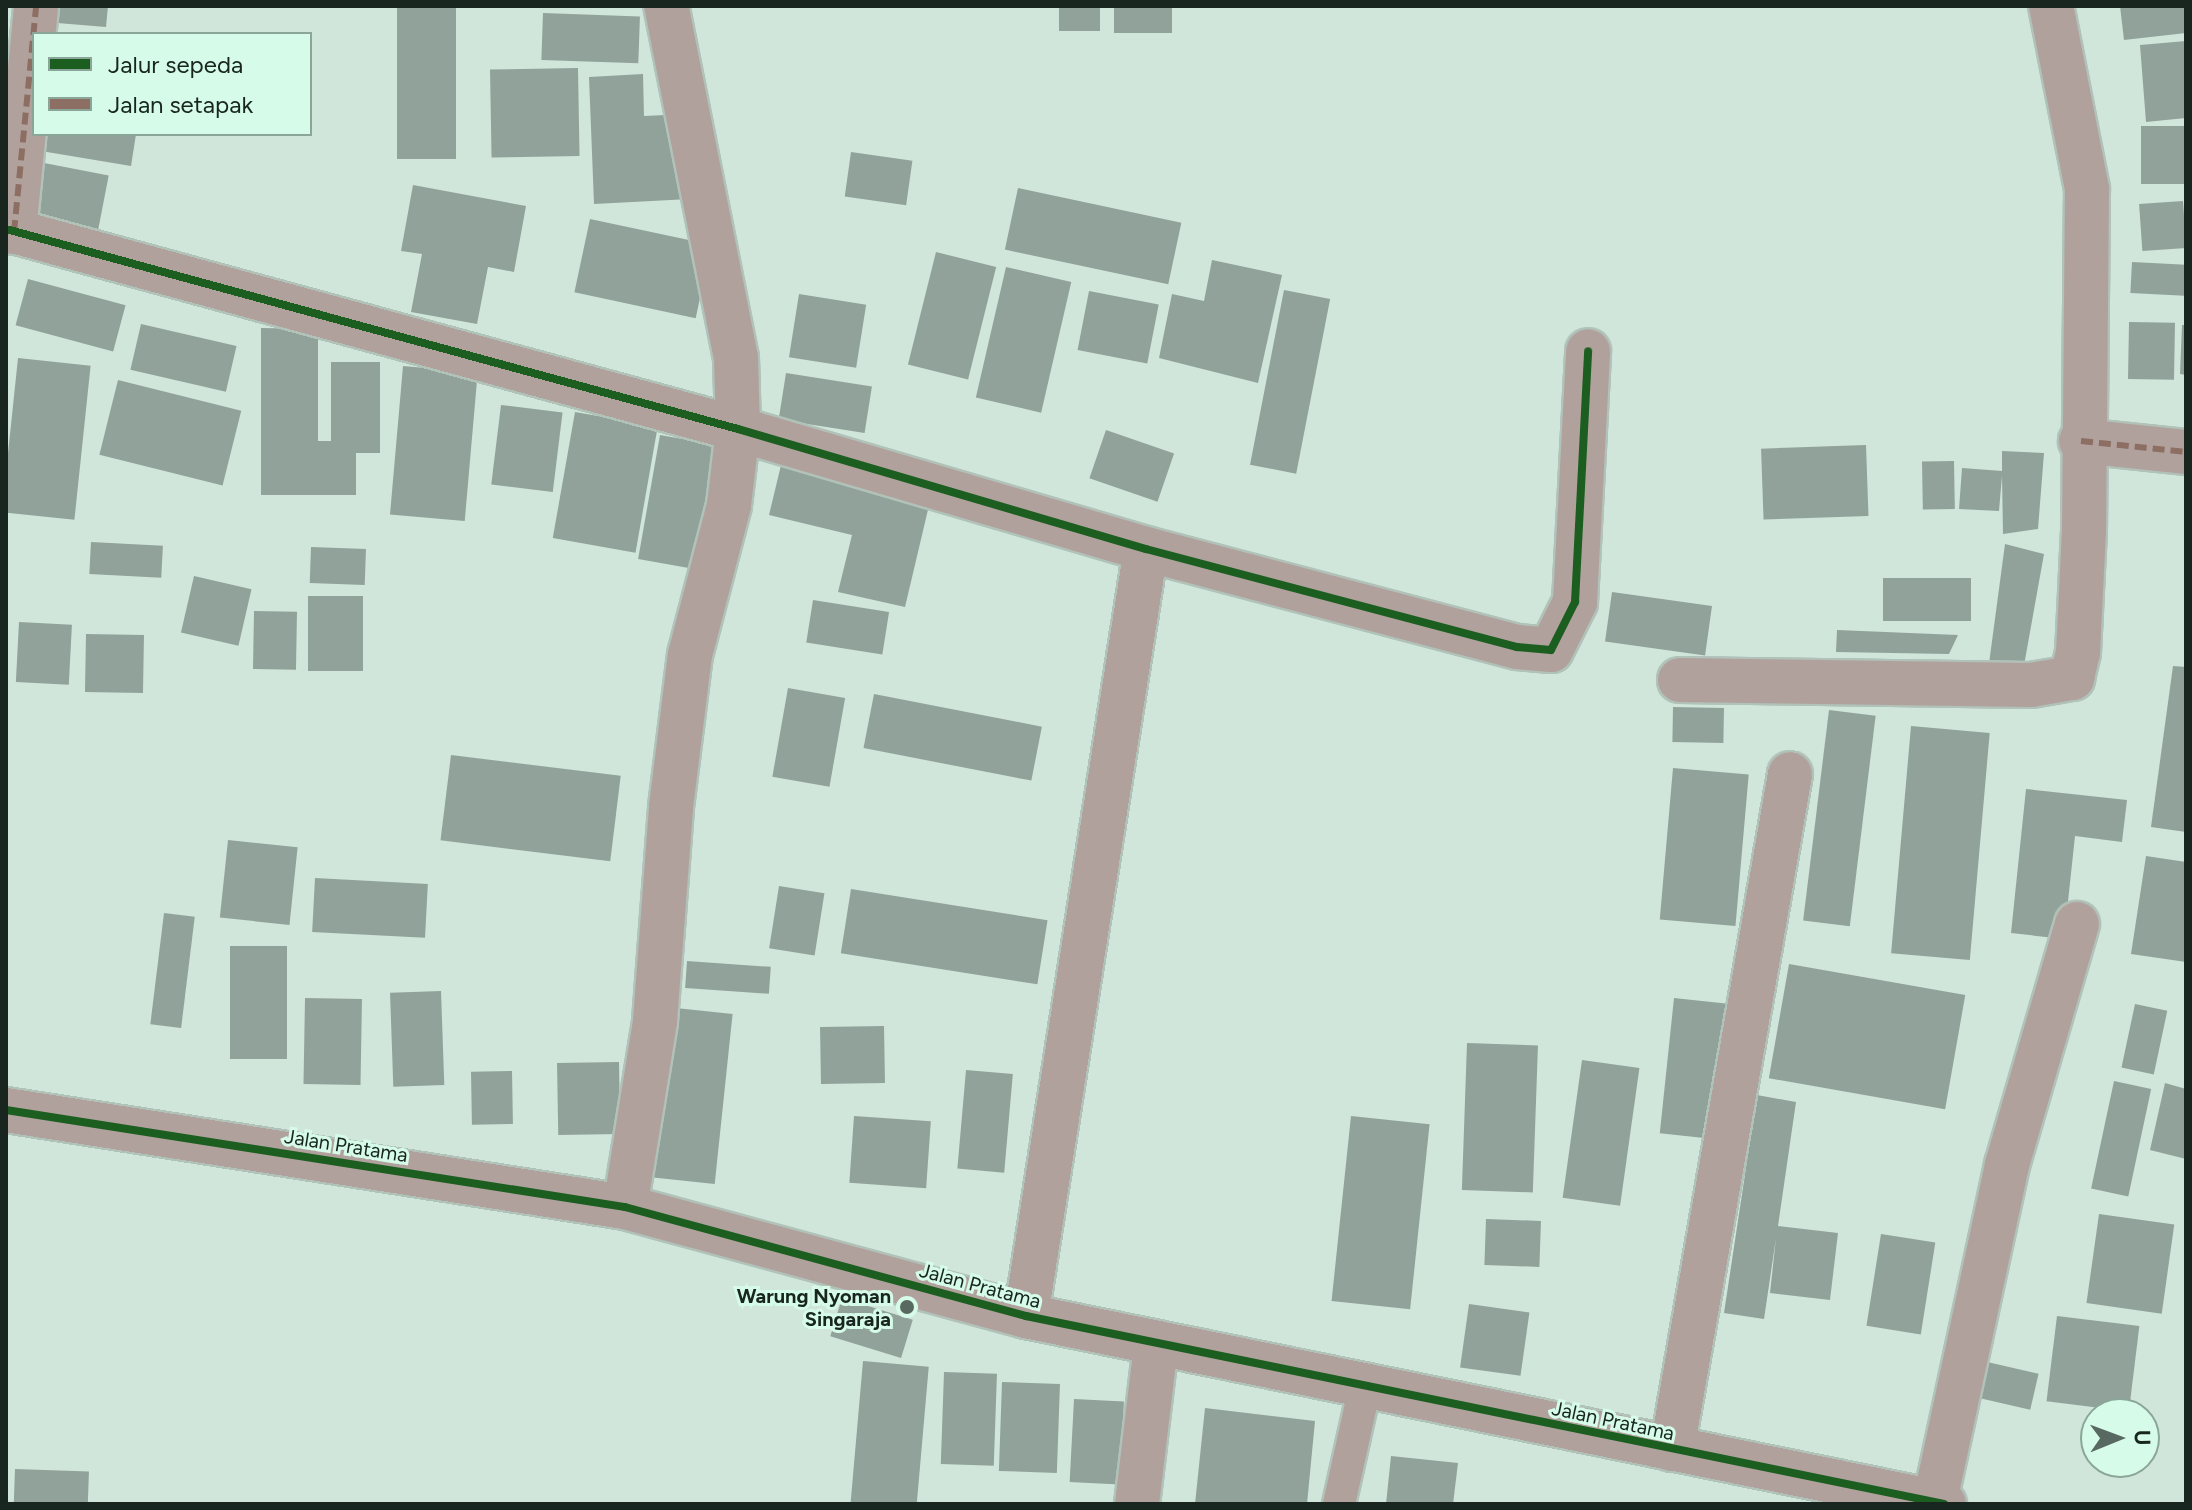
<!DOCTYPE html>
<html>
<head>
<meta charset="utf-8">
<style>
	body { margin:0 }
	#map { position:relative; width:2192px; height:1510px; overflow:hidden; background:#d0e6db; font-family:Figtree,sans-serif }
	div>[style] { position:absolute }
	.building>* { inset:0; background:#91a29a; transform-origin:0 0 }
	.roads { filter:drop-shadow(2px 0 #b1c2b9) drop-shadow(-2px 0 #b1c2b9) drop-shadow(0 2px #b1c2b9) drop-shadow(0 -2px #b1c2b9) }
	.service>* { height:32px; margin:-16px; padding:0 16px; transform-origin:16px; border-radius:16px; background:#b1a19d }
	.minor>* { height:44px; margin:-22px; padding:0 22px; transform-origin:22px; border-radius:22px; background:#b1a19d }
	.tertiary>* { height:44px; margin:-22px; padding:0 22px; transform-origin:22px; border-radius:22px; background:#b1a19d }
	.quiet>* { height:6px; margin-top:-3px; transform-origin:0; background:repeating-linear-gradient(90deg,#8d6e63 0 12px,transparent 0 18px) }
	.cycleway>* { height:8px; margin:-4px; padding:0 4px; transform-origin:4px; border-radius:4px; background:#1b5e20 }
	.dots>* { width:22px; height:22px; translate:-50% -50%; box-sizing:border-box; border:4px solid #d6fce9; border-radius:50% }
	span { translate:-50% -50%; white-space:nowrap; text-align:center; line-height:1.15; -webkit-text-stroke:6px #d6fce9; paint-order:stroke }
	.street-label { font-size:20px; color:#18261f }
	.poi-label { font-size:20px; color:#18261f; font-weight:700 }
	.right { translate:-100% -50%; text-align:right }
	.frame { position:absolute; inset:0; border:8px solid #18261f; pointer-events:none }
	.legend { position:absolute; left:32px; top:32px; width:280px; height:104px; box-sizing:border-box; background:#d6fce9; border:2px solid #8aa698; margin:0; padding:10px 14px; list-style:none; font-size:24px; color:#18261f }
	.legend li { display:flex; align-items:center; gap:16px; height:40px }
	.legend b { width:40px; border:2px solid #8aa698 }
	.north { position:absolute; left:2080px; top:1398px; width:80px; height:80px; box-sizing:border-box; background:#d6fce9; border:2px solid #8aa698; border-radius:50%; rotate:89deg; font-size:22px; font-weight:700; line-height:32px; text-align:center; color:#18261f }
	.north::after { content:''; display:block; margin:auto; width:28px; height:36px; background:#586961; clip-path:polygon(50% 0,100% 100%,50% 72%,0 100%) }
</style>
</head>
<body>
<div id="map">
	<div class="building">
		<i style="clip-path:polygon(46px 6px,108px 6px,106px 27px,45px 22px)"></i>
		<i style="left:397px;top:6px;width:59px;height:153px"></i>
		<i style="left:1059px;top:6px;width:41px;height:25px"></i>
		<i style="left:1114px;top:6px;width:58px;height:27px"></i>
		<i style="clip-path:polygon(2120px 6px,2186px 6px,2186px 33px,2124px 40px)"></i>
		<i style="left:543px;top:13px;width:97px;height:47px;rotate:2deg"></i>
		<i style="clip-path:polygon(2186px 41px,2186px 118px,2146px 122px,2140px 45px)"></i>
		<i style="left:578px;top:68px;width:88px;height:88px;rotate:89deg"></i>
		<i style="clip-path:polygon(643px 74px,644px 116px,687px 114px,690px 199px,594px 204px,589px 77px)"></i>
		<i style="left:2186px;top:126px;width:58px;height:45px;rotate:90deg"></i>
		<i style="clip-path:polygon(43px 134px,136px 134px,131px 166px,41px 151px)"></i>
		<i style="left:851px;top:152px;width:62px;height:45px;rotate:8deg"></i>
		<i style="left:39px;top:162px;width:71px;height:63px;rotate:11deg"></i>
		<i style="clip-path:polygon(413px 185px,526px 206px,514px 272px,488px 267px,477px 324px,411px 312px,422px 254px,401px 251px)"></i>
		<i style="left:1018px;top:188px;width:167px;height:63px;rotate:12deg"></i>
		<i style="left:2183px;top:201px;width:47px;height:44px;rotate:86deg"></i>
		<i style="left:590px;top:219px;width:124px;height:75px;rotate:12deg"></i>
		<i style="left:936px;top:252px;width:62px;height:116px;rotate:14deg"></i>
		<i style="clip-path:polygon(1212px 260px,1282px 275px,1258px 383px,1159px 358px,1172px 294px,1204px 301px)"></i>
		<i style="left:2132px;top:262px;width:54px;height:31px;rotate:3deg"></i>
		<i style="left:1006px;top:267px;width:67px;height:134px;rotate:13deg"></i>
		<i style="left:28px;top:279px;width:101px;height:48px;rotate:15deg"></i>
		<i style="left:1284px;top:290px;width:47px;height:178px;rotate:11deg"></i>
		<i style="left:1089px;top:291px;width:71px;height:60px;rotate:11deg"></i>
		<i style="left:799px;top:294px;width:68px;height:64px;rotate:9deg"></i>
		<i style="left:2129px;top:322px;width:46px;height:57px;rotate:1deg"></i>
		<i style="left:141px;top:324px;width:98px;height:47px;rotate:13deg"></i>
		<i style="clip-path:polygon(2182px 325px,2186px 325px,2186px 375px,2180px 374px)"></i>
		<i style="clip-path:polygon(261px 328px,318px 329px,318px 441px,331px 441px,331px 362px,380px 362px,380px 453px,356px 453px,356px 495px,261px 495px)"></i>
		<i style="left:18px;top:358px;width:73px;height:155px;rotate:6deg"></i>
		<i style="left:403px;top:366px;width:75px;height:149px;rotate:5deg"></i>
		<i style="left:786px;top:373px;width:87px;height:47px;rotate:9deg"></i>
		<i style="left:118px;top:380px;width:127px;height:77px;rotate:14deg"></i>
		<i style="left:501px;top:405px;width:62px;height:80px;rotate:7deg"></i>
		<i style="left:575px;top:412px;width:84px;height:128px;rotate:10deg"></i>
		<i style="left:1106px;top:430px;width:72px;height:51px;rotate:19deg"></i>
		<i style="left:660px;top:435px;width:70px;height:126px;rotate:10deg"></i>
		<i style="left:1866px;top:445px;width:71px;height:105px;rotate:88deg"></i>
		<i style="clip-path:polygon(2002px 451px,2044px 453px,2038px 529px,2003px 534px,2002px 476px,1999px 511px,1959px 509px,1962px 468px,2002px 471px)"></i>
		<i style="clip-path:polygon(782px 461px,931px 497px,905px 607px,838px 592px,852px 535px,769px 515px)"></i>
		<i style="left:1954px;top:461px;width:48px;height:32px;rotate:89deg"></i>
		<i style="left:91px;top:542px;width:72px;height:32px;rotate:3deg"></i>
		<i style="clip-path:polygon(2005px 544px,2044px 554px,2023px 671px,1988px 671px)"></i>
		<i style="left:311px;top:547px;width:55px;height:36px;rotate:2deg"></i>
		<i style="left:194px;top:576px;width:59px;height:58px;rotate:13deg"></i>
		<i style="left:1883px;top:578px;width:88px;height:43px"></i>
		<i style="left:1612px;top:592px;width:101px;height:50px;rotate:8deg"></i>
		<i style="left:308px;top:596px;width:55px;height:75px"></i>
		<i style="left:813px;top:600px;width:77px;height:43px;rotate:9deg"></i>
		<i style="left:254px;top:611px;width:43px;height:58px;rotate:1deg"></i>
		<i style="left:19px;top:622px;width:53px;height:60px;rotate:3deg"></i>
		<i style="clip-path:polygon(1837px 630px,1958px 635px,1949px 654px,1836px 652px)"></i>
		<i style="left:86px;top:634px;width:58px;height:58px;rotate:1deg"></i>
		<i style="clip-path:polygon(2173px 666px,2186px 667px,2186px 832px,2151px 827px)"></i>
		<i style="left:788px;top:688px;width:58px;height:90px;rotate:10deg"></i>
		<i style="left:874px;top:694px;width:171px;height:55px;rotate:11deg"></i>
		<i style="left:1673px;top:707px;width:51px;height:35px;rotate:1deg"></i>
		<i style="left:1829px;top:710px;width:47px;height:212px;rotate:7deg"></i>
		<i style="left:1911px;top:726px;width:79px;height:228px;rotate:5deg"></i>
		<i style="left:451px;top:755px;width:171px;height:86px;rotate:7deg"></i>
		<i style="left:1673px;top:768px;width:76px;height:152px;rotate:5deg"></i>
		<i style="clip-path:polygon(2026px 789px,2127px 800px,2122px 842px,2075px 836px,2064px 939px,2011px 933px)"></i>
		<i style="left:228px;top:840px;width:70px;height:78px;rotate:6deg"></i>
		<i style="clip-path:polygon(2146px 856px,2186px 862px,2186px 962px,2131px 954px)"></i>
		<i style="left:315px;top:878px;width:113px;height:54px;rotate:3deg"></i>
		<i style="left:779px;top:886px;width:46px;height:63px;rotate:9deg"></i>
		<i style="left:851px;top:889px;width:199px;height:65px;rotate:9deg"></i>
		<i style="left:164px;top:913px;width:31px;height:112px;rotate:7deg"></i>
		<i style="left:230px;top:946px;width:57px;height:113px"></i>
		<i style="left:687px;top:961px;width:84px;height:27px;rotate:4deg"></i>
		<i style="left:1789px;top:964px;width:179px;height:116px;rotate:10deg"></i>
		<i style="left:441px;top:991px;width:94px;height:51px;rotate:88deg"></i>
		<i style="left:305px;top:998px;width:57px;height:86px;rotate:1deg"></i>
		<i style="left:1674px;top:998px;width:54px;height:136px;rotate:6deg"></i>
		<i style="left:2135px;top:1004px;width:33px;height:65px;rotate:12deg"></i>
		<i style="left:657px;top:1006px;width:76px;height:171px;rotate:6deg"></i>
		<i style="left:884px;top:1026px;width:57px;height:64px;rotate:89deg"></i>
		<i style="left:1467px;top:1043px;width:71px;height:147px;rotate:2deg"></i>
		<i style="left:1582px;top:1060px;width:58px;height:139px;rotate:8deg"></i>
		<i style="left:619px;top:1062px;width:72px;height:62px;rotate:89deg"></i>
		<i style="left:966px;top:1070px;width:47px;height:99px;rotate:5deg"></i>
		<i style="left:512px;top:1071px;width:53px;height:41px;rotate:89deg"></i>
		<i style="left:2114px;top:1081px;width:38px;height:110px;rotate:12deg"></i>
		<i style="clip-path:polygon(2165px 1083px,2186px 1089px,2186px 1159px,2150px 1150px)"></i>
		<i style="clip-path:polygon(1757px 1095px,1796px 1102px,1778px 1226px,1838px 1233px,1830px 1300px,1770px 1293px,1776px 1238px,1764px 1319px,1724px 1313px)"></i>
		<i style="left:854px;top:1116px;width:77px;height:67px;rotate:4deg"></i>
		<i style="left:1351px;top:1116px;width:79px;height:186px;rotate:6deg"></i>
		<i style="left:2099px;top:1214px;width:76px;height:90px;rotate:8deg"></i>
		<i style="left:1486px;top:1219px;width:55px;height:46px;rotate:2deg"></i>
		<i style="left:1881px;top:1234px;width:55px;height:93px;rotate:9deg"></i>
		<i style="left:842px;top:1298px;width:74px;height:40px;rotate:17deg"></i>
		<i style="left:1469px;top:1304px;width:61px;height:64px;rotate:8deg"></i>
		<i style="left:2057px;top:1316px;width:83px;height:86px;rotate:7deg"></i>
		<i style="left:863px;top:1361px;width:66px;height:144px;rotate:5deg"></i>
		<i style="left:1983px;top:1361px;width:57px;height:37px;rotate:13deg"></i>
		<i style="left:944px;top:1372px;width:53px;height:92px;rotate:2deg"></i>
		<i style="left:1002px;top:1382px;width:58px;height:89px;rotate:2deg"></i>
		<i style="left:1074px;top:1399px;width:50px;height:83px;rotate:3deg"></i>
		<i style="clip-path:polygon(1205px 1408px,1315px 1421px,1307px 1504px,1195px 1504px)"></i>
		<i style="clip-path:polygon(1391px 1456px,1458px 1463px,1453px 1504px,1386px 1504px)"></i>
		<i style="left:15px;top:1469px;width:74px;height:35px;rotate:2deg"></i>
	</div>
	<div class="roads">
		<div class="service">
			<i style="left:1339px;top:1504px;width:120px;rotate:-77.5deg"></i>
		</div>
		<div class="minor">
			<i style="left:6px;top:229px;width:759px;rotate:15.28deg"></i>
			<i style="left:738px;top:429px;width:425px;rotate:16.4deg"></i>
			<i style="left:1146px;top:549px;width:384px;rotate:14.8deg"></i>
			<i style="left:1517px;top:647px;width:34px;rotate:5deg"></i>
			<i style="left:1551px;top:650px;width:54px;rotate:-63.4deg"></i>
			<i style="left:1575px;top:602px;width:251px;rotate:-87deg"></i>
			<i style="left:14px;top:232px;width:227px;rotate:-84.4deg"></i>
			<i style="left:2081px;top:441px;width:106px;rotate:6deg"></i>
			<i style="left:1680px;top:680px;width:351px;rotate:0.8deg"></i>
			<i style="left:2031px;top:685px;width:42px;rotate:-9.7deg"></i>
			<i style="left:2072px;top:678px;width:26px;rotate:-77deg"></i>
			<i style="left:2078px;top:653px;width:122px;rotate:-87.2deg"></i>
			<i style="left:2084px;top:531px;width:342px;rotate:-89.5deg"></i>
			<i style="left:2087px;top:189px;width:187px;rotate:-101.1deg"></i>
			<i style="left:625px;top:1207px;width:188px;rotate:-80.8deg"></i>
			<i style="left:655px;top:1021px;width:215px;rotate:-85.7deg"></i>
			<i style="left:671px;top:807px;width:153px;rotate:-82.9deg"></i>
			<i style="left:690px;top:655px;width:155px;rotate:-75.4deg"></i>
			<i style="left:729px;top:505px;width:77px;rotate:-83.2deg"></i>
			<i style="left:738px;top:429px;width:71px;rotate:-91.6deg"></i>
			<i style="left:736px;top:358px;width:359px;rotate:-101.2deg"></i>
			<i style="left:1026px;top:1316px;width:776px;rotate:-81.11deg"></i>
			<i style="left:1672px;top:1449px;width:685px;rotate:-80.08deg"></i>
			<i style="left:1935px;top:1501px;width:344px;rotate:-77.9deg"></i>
			<i style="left:2007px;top:1165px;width:251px;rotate:-73.8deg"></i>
			<i style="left:1137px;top:1504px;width:161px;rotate:-83.2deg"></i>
		</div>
		<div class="tertiary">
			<i style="left:6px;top:1110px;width:627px;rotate:8.91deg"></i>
			<i style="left:625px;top:1207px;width:416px;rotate:15.2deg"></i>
			<i style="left:1026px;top:1316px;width:937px;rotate:11.57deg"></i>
		</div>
	</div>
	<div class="quiet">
		<i style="left:14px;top:232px;width:227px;rotate:-84.4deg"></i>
		<i style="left:2081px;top:441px;width:106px;rotate:6deg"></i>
	</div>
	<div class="cycleway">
		<i style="left:6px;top:229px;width:759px;rotate:15.28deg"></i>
		<i style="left:738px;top:429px;width:425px;rotate:16.4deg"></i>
		<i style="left:1146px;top:549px;width:384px;rotate:14.8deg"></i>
		<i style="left:1517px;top:647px;width:34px;rotate:5deg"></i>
		<i style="left:1551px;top:650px;width:54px;rotate:-63.4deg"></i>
		<i style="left:1575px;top:602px;width:251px;rotate:-87deg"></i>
		<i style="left:6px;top:1110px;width:627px;rotate:8.91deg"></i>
		<i style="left:625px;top:1207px;width:416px;rotate:15.2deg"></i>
		<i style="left:1026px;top:1316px;width:937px;rotate:11.57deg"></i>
	</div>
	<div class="dots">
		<i style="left:907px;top:1307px;background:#586961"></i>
	</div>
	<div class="street-label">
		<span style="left:346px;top:1146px;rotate:9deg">Jalan Pratama</span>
		<span style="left:980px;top:1286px;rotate:15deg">Jalan Pratama</span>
		<span style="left:1613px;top:1421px;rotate:12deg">Jalan Pratama</span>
	</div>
	<div class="poi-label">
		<span class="right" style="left:891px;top:1308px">Warung Nyoman<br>Singaraja</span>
	</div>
	<div class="frame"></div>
	<ul class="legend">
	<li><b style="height:10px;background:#1b5e20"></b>Jalur sepeda</li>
	<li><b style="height:10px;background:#8d6e63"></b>Jalan setapak</li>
	</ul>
	<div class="north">U</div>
</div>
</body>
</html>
